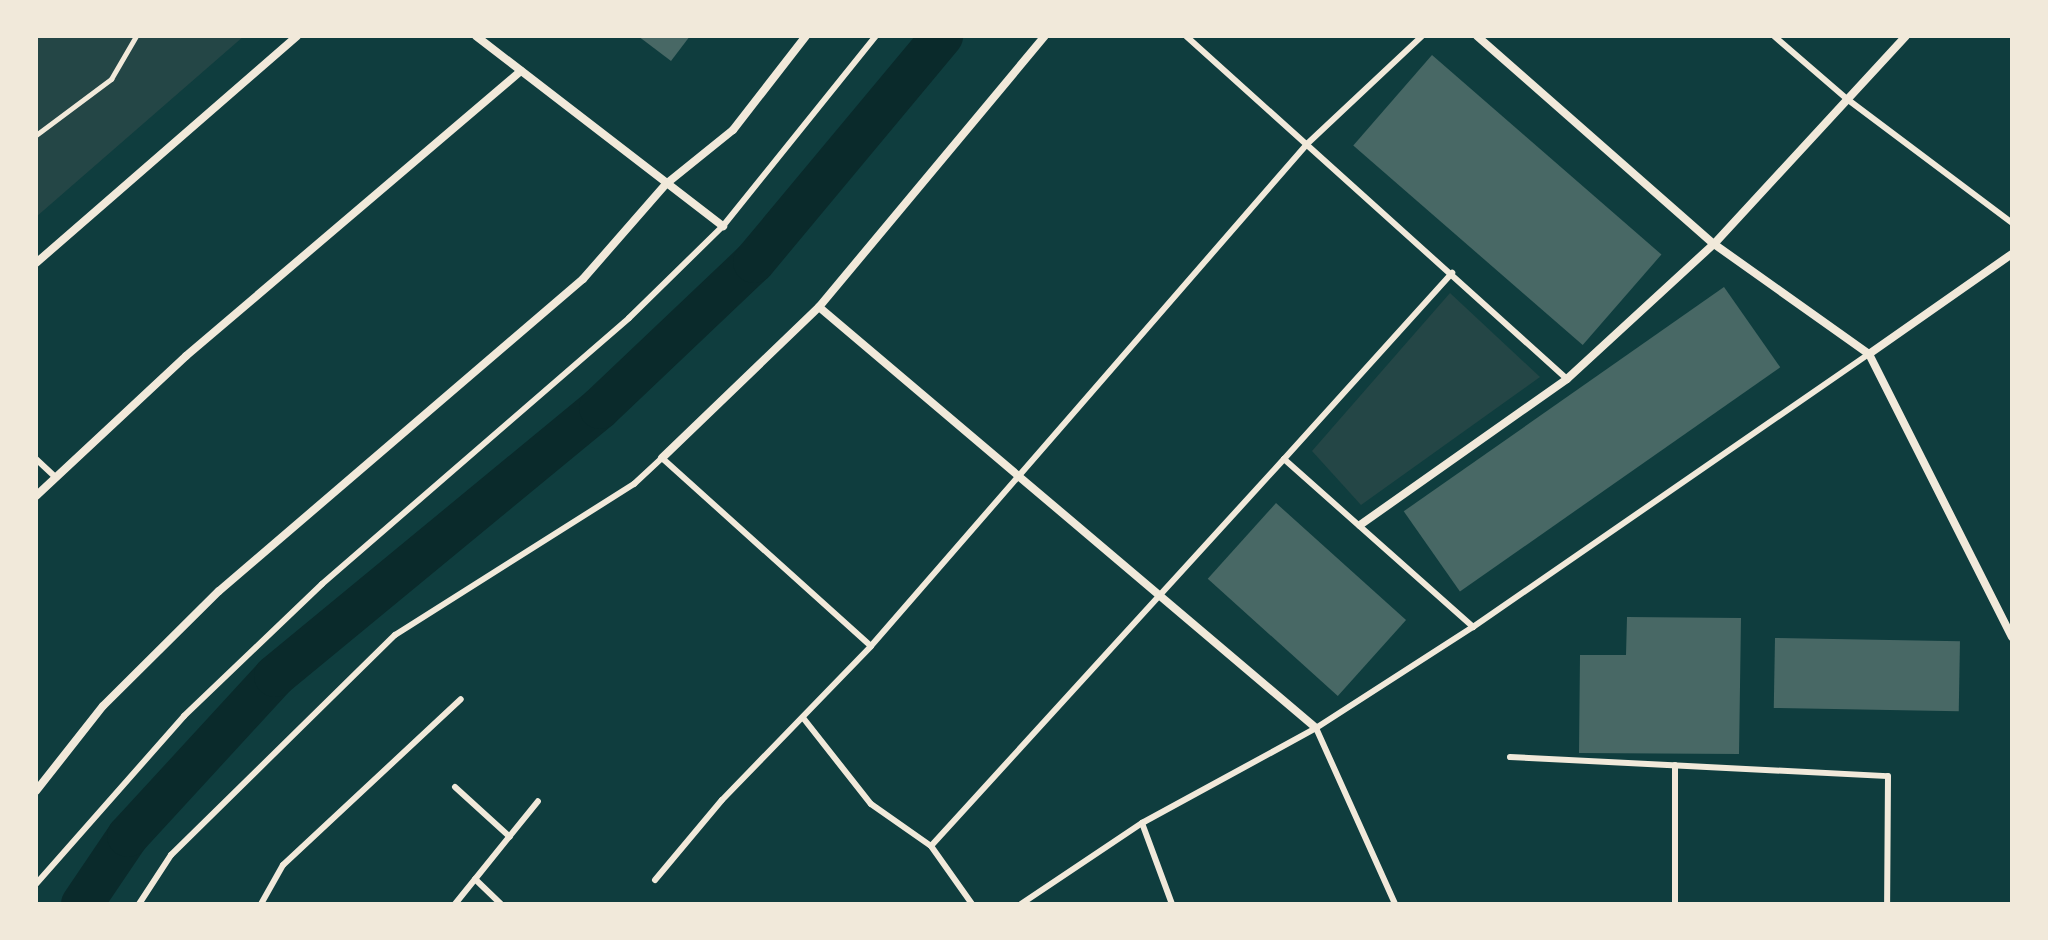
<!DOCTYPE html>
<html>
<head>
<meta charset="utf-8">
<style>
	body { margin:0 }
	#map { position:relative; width:2048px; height:940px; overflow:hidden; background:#0f3d3e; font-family:Lora,serif }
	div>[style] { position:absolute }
	.green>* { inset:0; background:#244646 }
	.canal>* { height:42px; margin:-21px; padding:0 21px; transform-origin:21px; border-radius:21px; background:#0a2a2b }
	.building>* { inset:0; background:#486865; transform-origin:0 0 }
	.path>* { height:5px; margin:-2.5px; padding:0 2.5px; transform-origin:2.5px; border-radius:2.5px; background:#f1e9da }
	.service>* { height:6px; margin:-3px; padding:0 3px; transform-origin:3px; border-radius:3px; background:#f1e9da }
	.minor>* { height:8px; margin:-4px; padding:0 4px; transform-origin:4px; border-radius:4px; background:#f1e9da }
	span { translate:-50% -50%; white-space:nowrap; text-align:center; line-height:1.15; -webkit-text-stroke:6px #f1e9da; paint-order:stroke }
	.frame { position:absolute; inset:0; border:38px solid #f1e9da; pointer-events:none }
</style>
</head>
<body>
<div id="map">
	<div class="green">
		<i style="clip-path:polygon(36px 36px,244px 36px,36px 217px)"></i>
		<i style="clip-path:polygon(1450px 293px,1540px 377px,1361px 505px,1312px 451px)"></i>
	</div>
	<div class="canal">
		<i style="left:82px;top:904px;width:82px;rotate:-55.9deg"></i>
		<i style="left:128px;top:836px;width:217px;rotate:-47.4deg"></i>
		<i style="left:275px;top:676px;width:421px;rotate:-39.5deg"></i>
		<i style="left:600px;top:408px;width:212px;rotate:-43.5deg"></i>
		<i style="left:754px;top:262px;width:294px;rotate:-50.2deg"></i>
	</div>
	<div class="building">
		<i style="clip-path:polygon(638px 36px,690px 36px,671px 61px)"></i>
		<i style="left:1432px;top:55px;width:304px;height:120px;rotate:41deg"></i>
		<i style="left:1724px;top:287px;width:98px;height:391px;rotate:55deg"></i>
		<i style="left:1276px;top:503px;width:175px;height:102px;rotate:42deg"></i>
		<i style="clip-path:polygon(1627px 617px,1741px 618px,1739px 754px,1579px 753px,1580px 655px,1626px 655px)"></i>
		<i style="left:1775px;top:638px;width:185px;height:70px;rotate:1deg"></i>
	</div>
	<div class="path">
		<i style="left:36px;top:135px;width:94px;rotate:-36.7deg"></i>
		<i style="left:111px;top:79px;width:50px;rotate:-59.8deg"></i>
	</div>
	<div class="service">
		<i style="left:1186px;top:36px;width:513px;rotate:42deg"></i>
		<i style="left:1774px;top:36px;width:96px;rotate:40.8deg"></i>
		<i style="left:1847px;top:99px;width:206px;rotate:36.9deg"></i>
		<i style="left:36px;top:459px;width:26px;rotate:43deg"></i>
		<i style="left:1284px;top:459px;width:251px;rotate:-47.9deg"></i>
		<i style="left:804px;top:719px;width:108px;rotate:51.8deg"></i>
		<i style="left:871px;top:804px;width:73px;rotate:35deg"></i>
		<i style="left:931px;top:846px;width:71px;rotate:54.7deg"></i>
		<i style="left:1316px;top:728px;width:193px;rotate:65.8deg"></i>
		<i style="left:1510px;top:757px;width:378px;rotate:2.9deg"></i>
		<i style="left:1888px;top:776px;width:128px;rotate:90.4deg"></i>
		<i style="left:455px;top:787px;width:74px;rotate:42.3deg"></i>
		<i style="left:1142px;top:823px;width:86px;rotate:69.7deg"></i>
		<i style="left:931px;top:846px;width:524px;rotate:-47.63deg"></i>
		<i style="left:1284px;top:459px;width:253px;rotate:41.6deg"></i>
		<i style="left:475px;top:879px;width:36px;rotate:44deg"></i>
		<i style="left:655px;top:880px;width:104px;rotate:-50.1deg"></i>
		<i style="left:722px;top:800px;width:214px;rotate:-45.9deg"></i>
		<i style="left:871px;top:646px;width:665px;rotate:-49.02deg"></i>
		<i style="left:1307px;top:144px;width:158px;rotate:-43.2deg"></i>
		<i style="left:36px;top:884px;width:224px;rotate:-48.6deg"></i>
		<i style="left:184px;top:716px;width:191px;rotate:-43.7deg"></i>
		<i style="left:322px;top:584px;width:406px;rotate:-40.9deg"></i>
		<i style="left:629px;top:318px;width:132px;rotate:-44.4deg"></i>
		<i style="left:723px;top:226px;width:244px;rotate:-51.2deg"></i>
		<i style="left:139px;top:904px;width:59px;rotate:-56.9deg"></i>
		<i style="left:171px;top:855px;width:314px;rotate:-44.5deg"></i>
		<i style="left:395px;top:635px;width:283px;rotate:-32.3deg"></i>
		<i style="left:634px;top:484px;width:38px;rotate:-43deg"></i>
		<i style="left:662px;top:458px;width:281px;rotate:42deg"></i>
		<i style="left:261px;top:904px;width:45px;rotate:-60.6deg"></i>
		<i style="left:283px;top:865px;width:243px;rotate:-43deg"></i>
		<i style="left:455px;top:904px;width:132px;rotate:-51.1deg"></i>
		<i style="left:1021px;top:904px;width:146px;rotate:-33.8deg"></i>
		<i style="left:1142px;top:823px;width:198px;rotate:-28.6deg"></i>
		<i style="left:1316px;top:728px;width:187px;rotate:-32.8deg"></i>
		<i style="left:1473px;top:627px;width:481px;rotate:-34.6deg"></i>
		<i style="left:1675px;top:904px;width:139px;rotate:-90deg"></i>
	</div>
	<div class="minor">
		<i style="left:476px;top:36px;width:312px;rotate:37.6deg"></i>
		<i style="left:1477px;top:36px;width:315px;rotate:41.3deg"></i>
		<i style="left:1714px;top:244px;width:190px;rotate:35.4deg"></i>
		<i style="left:1869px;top:354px;width:317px;rotate:63.2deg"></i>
		<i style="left:36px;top:263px;width:346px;rotate:-41deg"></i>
		<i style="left:819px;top:307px;width:651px;rotate:40.27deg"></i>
		<i style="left:1869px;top:354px;width:174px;rotate:-35deg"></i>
		<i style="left:662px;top:458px;width:218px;rotate:-43.9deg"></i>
		<i style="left:819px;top:307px;width:353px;rotate:-50.2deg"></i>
		<i style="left:36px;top:496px;width:205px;rotate:-43deg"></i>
		<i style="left:186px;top:356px;width:440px;rotate:-40.4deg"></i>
		<i style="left:1360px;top:525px;width:253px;rotate:-35.2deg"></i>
		<i style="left:1567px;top:379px;width:200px;rotate:-42.6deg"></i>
		<i style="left:1714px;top:244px;width:283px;rotate:-47.3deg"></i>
		<i style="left:36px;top:791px;width:108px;rotate:-51.8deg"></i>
		<i style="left:103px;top:706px;width:163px;rotate:-44.8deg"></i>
		<i style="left:219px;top:591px;width:479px;rotate:-40.6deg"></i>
		<i style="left:583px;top:279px;width:126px;rotate:-48.9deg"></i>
		<i style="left:666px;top:184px;width:86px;rotate:-38.9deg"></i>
		<i style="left:733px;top:130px;width:119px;rotate:-52.2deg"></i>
	</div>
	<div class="frame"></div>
</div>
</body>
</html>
